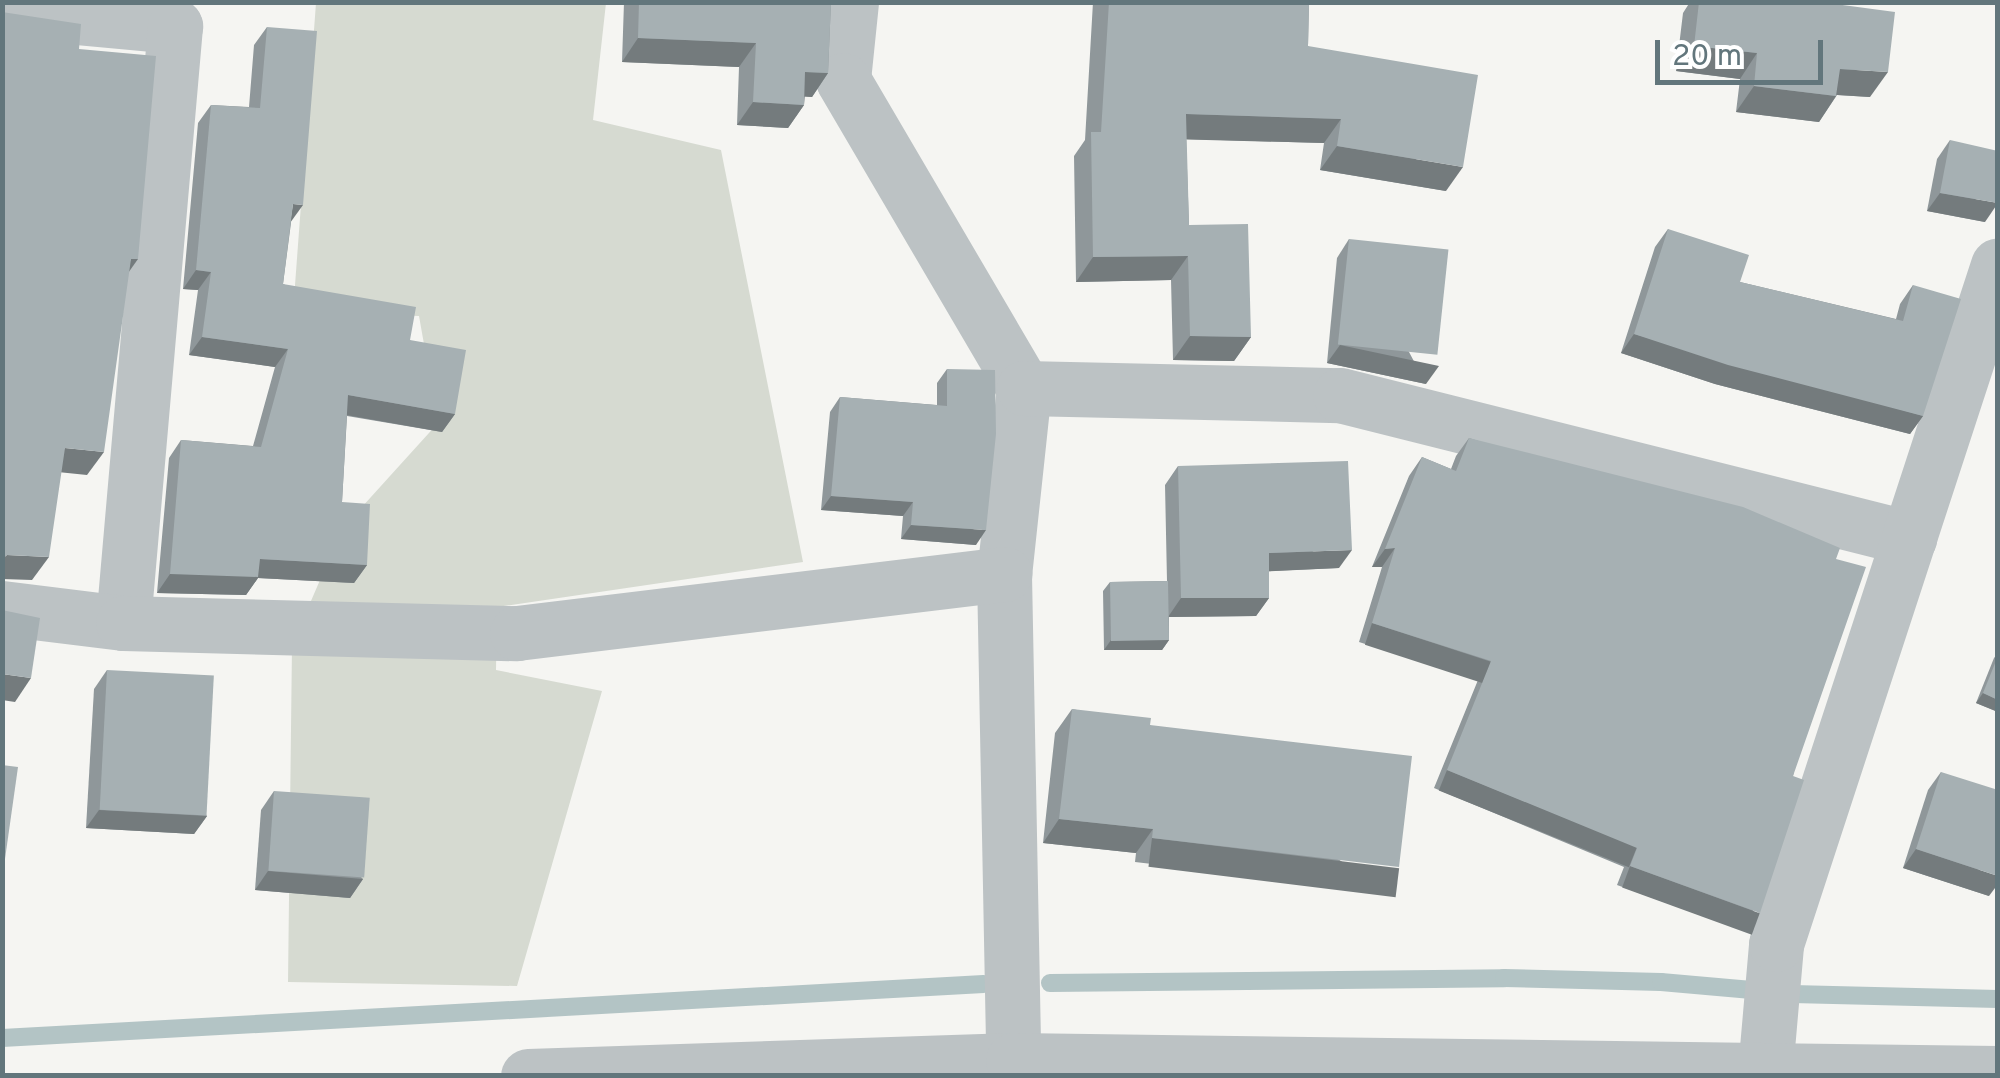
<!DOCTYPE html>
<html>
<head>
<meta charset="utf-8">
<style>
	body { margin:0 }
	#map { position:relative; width:2000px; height:1078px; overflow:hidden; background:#f5f5f2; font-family:Overpass,sans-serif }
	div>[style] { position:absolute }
	.green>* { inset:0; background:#d6dad1 }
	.stream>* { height:18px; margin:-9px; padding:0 9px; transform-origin:9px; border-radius:9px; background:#b3c4c5 }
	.minor>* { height:55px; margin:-27.5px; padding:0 27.5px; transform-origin:27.5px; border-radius:27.5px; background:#bcc2c4 }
	.wall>* { inset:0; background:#8f979a }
	.shaded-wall>* { inset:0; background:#747b7d; transform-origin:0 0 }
	.building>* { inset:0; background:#a6b0b3; transform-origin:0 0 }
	span { translate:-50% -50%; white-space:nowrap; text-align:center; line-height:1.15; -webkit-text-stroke:10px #fff; paint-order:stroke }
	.frame { position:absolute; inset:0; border:5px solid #62767c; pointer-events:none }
	.scale { position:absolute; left:1655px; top:40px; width:168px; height:45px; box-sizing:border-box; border:5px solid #62767c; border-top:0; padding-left:12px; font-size:30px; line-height:35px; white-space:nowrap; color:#62767c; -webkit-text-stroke:8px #fff; paint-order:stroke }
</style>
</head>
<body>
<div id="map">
	<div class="green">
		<i style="clip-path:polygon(316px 3px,606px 3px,593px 120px,721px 150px,803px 562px,497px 607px,496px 670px,602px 691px,517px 986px,288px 982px,292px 645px,342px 529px,438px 423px,419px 316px,293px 312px)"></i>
	</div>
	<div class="stream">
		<i style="left:1050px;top:983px;width:454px;rotate:-0.6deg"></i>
		<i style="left:1504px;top:978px;width:157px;rotate:1.5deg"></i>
		<i style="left:1661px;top:982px;width:91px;rotate:5deg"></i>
		<i style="left:1792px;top:994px;width:206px;rotate:1.4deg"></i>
		<i style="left:2px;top:1038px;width:983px;rotate:-3.15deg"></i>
	</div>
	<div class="minor">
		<i style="left:851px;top:2px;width:78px;rotate:95.9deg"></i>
		<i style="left:843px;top:80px;width:357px;rotate:59.6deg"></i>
		<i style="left:1024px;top:388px;width:187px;rotate:96.1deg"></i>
		<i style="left:1004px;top:574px;width:486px;rotate:88.9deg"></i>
		<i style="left:2px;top:10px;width:174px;rotate:5.3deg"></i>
		<i style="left:175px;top:26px;width:599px;rotate:94.98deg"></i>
		<i style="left:1024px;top:388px;width:316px;rotate:1.3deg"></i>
		<i style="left:1340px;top:395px;width:587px;rotate:14.11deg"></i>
		<i style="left:2px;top:608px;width:122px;rotate:7.1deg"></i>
		<i style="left:123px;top:623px;width:394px;rotate:1.5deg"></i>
		<i style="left:517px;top:633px;width:491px;rotate:-6.9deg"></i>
		<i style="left:1765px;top:1071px;width:127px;rotate:-85deg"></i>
		<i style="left:1776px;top:944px;width:714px;rotate:-71.89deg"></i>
		<i style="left:528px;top:1076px;width:485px;rotate:-1.9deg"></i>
		<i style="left:1013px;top:1060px;width:985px;rotate:0.76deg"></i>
	</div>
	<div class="wall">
		<i style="clip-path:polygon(624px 2px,831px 2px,828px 73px,812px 97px,805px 96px,804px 105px,788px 128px,737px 125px,739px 67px,622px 62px)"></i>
		<i style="clip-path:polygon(1093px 2px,1309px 2px,1308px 46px,1446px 191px,1320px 170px,1324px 143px,1186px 139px,1189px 225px,1251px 337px,1234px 361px,1173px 360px,1171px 280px,1076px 282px,1074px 156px,1085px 140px)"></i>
		<i style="clip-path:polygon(1690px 2px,1820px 2px,1870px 97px,1837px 95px,1819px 122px,1736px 112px,1740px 79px,1676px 71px,1683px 13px)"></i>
		<i style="clip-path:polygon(267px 27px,291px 223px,283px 284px,410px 340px,455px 414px,442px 432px,347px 416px,342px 502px,367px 565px,354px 583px,258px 578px,246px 595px,157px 593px,169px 458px,181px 440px,253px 446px,275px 367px,189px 355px,198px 290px,183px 289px,198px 123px,211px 105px,249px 107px,254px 45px)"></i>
		<i style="clip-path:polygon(1950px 140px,1985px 222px,1927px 211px,1937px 159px)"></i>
		<i style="clip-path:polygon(1668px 229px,1740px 282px,1896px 319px,1900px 304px,1913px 285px,1923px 416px,1910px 434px,1715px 384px,1621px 353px,1655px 247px)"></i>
		<i style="clip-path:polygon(1349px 239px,1426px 384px,1327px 363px,1337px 258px)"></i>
		<i style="clip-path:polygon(947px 369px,976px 545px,901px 539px,903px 516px,821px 510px,830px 412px,840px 397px,937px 405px,937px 383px)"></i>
		<i style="clip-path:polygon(1469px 438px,1836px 559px,1793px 776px,1747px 932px,1617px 885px,1624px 867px,1434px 788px,1478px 680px,1359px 642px,1382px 567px,1372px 567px,1409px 476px,1422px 457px,1451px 469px,1456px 456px)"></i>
		<i style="clip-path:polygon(1178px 466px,1339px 568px,1269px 571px,1269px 598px,1256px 616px,1169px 617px,1169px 640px,1162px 650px,1104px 650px,1103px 591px,1110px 582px,1167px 581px,1165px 485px)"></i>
		<i style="clip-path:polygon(1998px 653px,1998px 712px,1976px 703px,1994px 658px)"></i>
		<i style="clip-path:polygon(107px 670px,207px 816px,194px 834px,86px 828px,94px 689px)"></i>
		<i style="clip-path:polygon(1072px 709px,1150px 725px,1383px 891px,1135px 862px,1136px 853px,1043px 843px,1055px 733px)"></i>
		<i style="clip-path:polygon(1941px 772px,1989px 896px,1903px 868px,1928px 790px)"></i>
		<i style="clip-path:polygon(274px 791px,363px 879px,350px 898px,255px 890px,261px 810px)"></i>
	</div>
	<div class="shaded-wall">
		<i style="clip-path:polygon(638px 38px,756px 43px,739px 67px,622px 62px)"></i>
		<i style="clip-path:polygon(1694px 46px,1757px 53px,1740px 79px,1676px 71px)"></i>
		<i style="clip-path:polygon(1840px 69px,1888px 72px,1870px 97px,1822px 94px)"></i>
		<i style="clip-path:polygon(805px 72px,828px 73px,812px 97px,789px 96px)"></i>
		<i style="clip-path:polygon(1754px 86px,1836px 96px,1819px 122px,1736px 112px)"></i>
		<i style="clip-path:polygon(753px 102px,804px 105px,788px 128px,737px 125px)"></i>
		<i style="clip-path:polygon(1186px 114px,1341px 119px,1324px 143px,1169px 139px)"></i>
		<i style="clip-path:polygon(1337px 146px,1463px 167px,1446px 191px,1320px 170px)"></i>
		<i style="clip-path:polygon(1940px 193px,1998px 203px,1985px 222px,1927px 211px)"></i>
		<i style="clip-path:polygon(293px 204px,303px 205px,290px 223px)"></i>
		<i style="clip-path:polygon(1188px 256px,1171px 280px,1076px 282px,1093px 257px)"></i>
		<i style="clip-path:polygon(131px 259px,138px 259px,121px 283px)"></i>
		<i style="clip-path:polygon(196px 270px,211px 272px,198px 290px,183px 289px)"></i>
		<i style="clip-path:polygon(1634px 334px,1923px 416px,1910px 434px,1715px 384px,1621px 353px)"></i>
		<i style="clip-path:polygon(1190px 336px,1251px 337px,1234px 361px,1173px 360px)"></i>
		<i style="clip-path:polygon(202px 337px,288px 349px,275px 367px,189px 355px)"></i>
		<i style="clip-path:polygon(1340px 345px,1439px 366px,1426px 384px,1327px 363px)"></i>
		<i style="clip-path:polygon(348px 395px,455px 414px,442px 432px,335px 413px)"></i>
		<i style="clip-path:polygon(65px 448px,104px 452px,87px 475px,48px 471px)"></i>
		<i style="clip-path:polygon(831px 496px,913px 502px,903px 516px,821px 510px)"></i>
		<i style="clip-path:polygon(911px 525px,986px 530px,976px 545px,901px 539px)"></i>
		<i style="clip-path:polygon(1395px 548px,1382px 567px,1372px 567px,1385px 549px)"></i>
		<i style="clip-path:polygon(1352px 550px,1339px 568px,1256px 572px,1269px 553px)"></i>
		<i style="clip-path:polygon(7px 555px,49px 557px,32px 580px,2px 579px,2px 559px)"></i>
		<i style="clip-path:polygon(260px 559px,367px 565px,354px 583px,258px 578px,246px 595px,157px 593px,170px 574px)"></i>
		<i style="clip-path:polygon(1181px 598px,1269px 598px,1256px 616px,1168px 617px)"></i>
		<i style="left:1372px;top:623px;width:125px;height:23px;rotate:18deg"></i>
		<i style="clip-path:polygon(1111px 640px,1169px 640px,1162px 650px,1104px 650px)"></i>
		<i style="clip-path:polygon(2px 674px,31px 678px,15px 702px,2px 700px)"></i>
		<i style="clip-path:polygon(1983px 693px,1998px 700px,1998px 712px,1976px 703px)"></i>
		<i style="left:1447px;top:770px;width:205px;height:22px;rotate:22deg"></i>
		<i style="clip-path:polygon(99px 810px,207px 816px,194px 834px,86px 828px)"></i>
		<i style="clip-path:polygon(1059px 819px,1153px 829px,1136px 853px,1043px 843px)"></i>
		<i style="left:1152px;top:838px;width:249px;height:29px;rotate:7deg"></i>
		<i style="clip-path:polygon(1916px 849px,1998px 876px,1998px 884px,1989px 896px,1903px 868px)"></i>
		<i style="left:1630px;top:866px;width:138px;height:23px;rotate:20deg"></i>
		<i style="clip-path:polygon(268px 871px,363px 879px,350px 898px,255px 890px)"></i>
	</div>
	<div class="building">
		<i style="clip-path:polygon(639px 2px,831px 2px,828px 73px,805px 72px,804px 105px,753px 102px,756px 43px,638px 38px)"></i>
		<i style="clip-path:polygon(1109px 2px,1309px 2px,1308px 46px,1478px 75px,1463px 167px,1337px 146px,1341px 119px,1186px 114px,1189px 225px,1248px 224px,1251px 337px,1190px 336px,1188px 256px,1093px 257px,1091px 132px,1101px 132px)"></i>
		<i style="clip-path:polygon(1699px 2px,1820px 2px,1895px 12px,1888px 72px,1840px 69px,1836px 96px,1754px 86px,1757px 53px,1694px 46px)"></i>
		<i style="clip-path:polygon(2px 12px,81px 24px,79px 49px,156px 56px,138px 259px,131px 259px,104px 452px,65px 448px,49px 557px,7px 555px,2px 559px)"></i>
		<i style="clip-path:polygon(267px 27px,317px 31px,303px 205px,293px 204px,283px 284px,416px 307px,410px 340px,466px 350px,455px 414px,348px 395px,342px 502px,370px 504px,367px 565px,260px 559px,258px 577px,170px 574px,181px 440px,261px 447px,288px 349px,202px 337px,211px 272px,196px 270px,211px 105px,260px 108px)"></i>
		<i style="clip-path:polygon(1950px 140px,1998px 151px,1998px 203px,1940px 193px)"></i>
		<i style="clip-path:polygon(1668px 229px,1749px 255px,1740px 282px,1903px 321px,1913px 285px,1961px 299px,1923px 416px,1728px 365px,1634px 334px)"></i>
		<i style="left:1349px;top:239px;width:100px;height:106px;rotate:6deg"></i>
		<i style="clip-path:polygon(947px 369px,995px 370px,996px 434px,986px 530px,911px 525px,913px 502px,831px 496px,840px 397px,947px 406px)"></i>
		<i style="clip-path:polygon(1469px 438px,1743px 507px,1840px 548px,1836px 559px,1866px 567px,1793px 776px,1804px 780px,1760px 913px,1630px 866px,1637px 848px,1447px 770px,1491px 661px,1372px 623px,1395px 548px,1385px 549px,1422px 457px,1456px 471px)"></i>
		<i style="clip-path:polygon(1348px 461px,1352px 550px,1269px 553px,1269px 598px,1181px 598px,1178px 466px)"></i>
		<i style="left:1168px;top:581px;width:59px;height:58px;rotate:89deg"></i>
		<i style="clip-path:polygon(2px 610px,40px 618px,31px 678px,2px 674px)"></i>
		<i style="clip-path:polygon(1998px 656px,1998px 700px,1983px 693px)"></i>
		<i style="left:107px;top:670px;width:107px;height:140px;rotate:3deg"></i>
		<i style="clip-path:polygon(1072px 709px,1151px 718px,1150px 725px,1412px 756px,1399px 867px,1152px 838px,1153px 829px,1059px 819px)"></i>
		<i style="clip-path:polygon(2px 765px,18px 767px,4px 866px,2px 866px)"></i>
		<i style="clip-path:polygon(1941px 772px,1998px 790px,1998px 876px,1916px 849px)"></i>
		<i style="left:274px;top:791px;width:96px;height:80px;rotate:4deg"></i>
	</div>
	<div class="frame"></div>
	<div class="scale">20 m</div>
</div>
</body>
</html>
